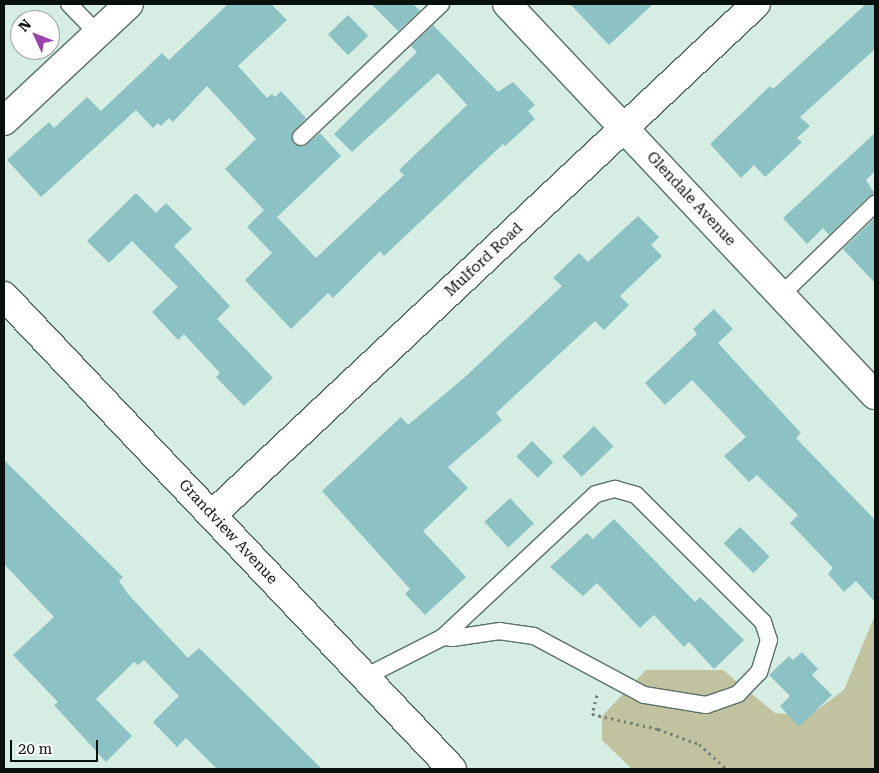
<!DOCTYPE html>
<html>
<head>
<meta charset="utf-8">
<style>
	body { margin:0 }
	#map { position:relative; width:879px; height:773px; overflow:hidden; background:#d5ede3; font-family:"Roboto Serif",serif }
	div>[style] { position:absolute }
	.green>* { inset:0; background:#c1c29f }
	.building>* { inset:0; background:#8dc2c5; transform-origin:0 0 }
	.path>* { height:3px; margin-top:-1.5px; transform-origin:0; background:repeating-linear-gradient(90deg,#71817a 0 2.5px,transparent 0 6.5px) }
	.roads { filter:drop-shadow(1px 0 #596e66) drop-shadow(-1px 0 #596e66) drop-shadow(0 1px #596e66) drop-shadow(0 -1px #596e66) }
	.lane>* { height:16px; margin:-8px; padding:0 8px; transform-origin:8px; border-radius:8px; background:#fff }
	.street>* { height:28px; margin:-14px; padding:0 14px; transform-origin:14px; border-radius:14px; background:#fff }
	.secondary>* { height:28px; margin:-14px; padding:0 14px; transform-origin:14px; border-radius:14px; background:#fff }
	span { translate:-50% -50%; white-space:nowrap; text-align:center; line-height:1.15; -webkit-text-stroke:4.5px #fff; paint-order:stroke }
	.street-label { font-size:15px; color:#09110e }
	.frame { position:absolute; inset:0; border:5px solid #09110e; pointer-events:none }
	.north { position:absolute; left:10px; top:10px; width:50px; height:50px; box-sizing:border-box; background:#fff; border:1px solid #9da09f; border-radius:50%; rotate:313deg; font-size:14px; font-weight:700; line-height:20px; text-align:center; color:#09110e }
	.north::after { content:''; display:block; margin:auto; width:18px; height:22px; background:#9d41ab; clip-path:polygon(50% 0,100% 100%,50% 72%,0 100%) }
	.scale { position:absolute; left:10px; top:740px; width:88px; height:22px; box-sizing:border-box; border:2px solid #09110e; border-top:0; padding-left:6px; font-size:15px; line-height:18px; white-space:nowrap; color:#09110e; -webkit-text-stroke:4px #fff; paint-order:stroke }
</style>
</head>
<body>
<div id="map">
	<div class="green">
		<i style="clip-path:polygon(875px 615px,875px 769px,632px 769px,602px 740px,602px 716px,646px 670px,723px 670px,775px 713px,809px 716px,844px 690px)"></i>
	</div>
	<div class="building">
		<i style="clip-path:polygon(228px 4px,271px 4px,287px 20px,238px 66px,267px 98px,272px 94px,275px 97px,281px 91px,306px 118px,292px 134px,294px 144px,304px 147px,320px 133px,341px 156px,277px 217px,316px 258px,404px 175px,399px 170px,467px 105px,438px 73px,352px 152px,334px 134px,417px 52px,411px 46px,433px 25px,498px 92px,513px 82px,535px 105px,528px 111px,535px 119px,505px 146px,503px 144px,384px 256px,380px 251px,333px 298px,328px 293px,291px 329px,245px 280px,272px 253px,247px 227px,264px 210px,225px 169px,256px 139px,207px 86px,173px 122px,169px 118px,161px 126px,158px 123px,153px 128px,136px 110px,41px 197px,7px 160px,49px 122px,54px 128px,87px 97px,101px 111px,162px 53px,169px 60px)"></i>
		<i style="clip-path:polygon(371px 4px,413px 4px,420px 11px,398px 31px)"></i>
		<i style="clip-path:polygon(570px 4px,653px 4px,609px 45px)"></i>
		<i style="clip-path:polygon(866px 4px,875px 4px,875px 49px,800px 117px,810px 126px,797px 138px,802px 142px,765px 177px,754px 165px,741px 178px,710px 144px,770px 86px,773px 89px)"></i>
		<i style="left:348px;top:15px;width:29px;height:28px;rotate:46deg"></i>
		<i style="clip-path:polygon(875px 133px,875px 171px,866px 180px,875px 194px,868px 197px,829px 235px,823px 228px,807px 244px,783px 218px)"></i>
		<i style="clip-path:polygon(136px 193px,156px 213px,166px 203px,192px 229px,174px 246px,230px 306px,217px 319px,273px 378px,244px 406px,216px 377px,220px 373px,184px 334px,178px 340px,152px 312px,178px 287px,132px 241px,109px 263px,87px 241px)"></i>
		<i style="clip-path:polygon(638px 216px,659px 237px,651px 245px,662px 256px,620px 296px,629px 305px,604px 330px,595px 321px,496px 413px,502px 420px,448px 467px,468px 488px,423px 531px,466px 577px,425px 615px,405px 594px,410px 589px,322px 491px,401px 417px,408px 425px,465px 377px,562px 286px,553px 278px,579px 253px,588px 262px)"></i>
		<i style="clip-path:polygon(875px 218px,875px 283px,843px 249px)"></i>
		<i style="clip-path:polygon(714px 309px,733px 329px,718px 343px,801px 433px,796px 438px,875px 520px,875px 602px,856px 581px,844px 592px,828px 574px,833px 568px,790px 523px,798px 515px,757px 475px,749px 482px,724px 456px,746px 437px,692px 380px,665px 405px,645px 383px,697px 334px,693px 329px)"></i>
		<i style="left:594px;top:426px;width:28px;height:44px;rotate:46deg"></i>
		<i style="left:532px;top:441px;width:30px;height:22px;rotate:45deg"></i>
		<i style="clip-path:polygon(4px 460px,123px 577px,119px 581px,128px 594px,188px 658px,199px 648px,322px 769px,217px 769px,186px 738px,177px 747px,153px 722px,179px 696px,144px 660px,138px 665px,134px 662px,96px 699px,132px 736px,106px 762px,54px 705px,58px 702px,13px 655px,54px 617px,4px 564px)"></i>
		<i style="left:510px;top:498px;width:35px;height:35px;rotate:47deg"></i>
		<i style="clip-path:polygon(614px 519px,695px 602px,700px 597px,744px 640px,714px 669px,689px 642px,684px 647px,654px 615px,640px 628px,597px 583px,583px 596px,550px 567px,587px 533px,593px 539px)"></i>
		<i style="left:740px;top:527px;width:42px;height:23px;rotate:45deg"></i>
		<i style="clip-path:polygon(802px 652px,818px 669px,812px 675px,832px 695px,799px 727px,780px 706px,790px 696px,769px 675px,789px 656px,793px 660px)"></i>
	</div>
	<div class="path">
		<i style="left:597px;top:695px;width:20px;rotate:105deg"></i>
		<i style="left:592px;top:714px;width:68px;rotate:12.8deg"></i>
		<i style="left:658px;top:729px;width:44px;rotate:20.1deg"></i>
		<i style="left:699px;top:744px;width:38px;rotate:42deg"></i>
	</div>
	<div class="roads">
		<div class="lane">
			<i style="left:69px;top:4px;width:40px;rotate:46deg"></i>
			<i style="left:301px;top:137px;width:193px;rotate:-43.5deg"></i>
			<i style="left:781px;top:295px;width:131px;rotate:-44.1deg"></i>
			<i style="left:365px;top:677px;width:88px;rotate:-27.1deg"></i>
			<i style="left:443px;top:637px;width:209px;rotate:-43.1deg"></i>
			<i style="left:596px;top:494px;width:20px;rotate:-15deg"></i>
			<i style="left:615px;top:489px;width:22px;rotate:16deg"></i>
			<i style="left:636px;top:495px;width:180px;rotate:45deg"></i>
			<i style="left:763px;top:622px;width:19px;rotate:72deg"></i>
			<i style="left:769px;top:640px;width:34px;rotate:107deg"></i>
			<i style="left:759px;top:672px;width:30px;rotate:134deg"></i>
			<i style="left:738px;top:694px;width:34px;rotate:161deg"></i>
			<i style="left:706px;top:705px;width:63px;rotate:-170.8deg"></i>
			<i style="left:644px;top:695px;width:125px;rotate:-151.8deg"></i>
			<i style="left:534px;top:636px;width:34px;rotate:-172deg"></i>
			<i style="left:500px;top:631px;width:48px;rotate:171.5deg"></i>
			<i style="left:453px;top:638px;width:10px;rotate:-174deg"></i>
		</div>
		<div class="street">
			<i style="left:507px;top:4px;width:537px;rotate:46.74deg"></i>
			<i style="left:4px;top:121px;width:171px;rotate:-43.1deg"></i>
			<i style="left:212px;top:515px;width:746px;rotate:-43.21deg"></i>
		</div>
		<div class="secondary">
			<i style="left:4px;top:296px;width:651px;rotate:46.55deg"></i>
		</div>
	</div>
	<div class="street-label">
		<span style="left:691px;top:199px;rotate:47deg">Glendale Avenue</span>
		<span style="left:484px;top:260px;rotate:-43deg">Mulford Road</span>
		<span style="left:228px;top:532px;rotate:47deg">Grandview Avenue</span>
	</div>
	<div class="frame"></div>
	<div class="north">N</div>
	<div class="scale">20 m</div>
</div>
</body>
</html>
